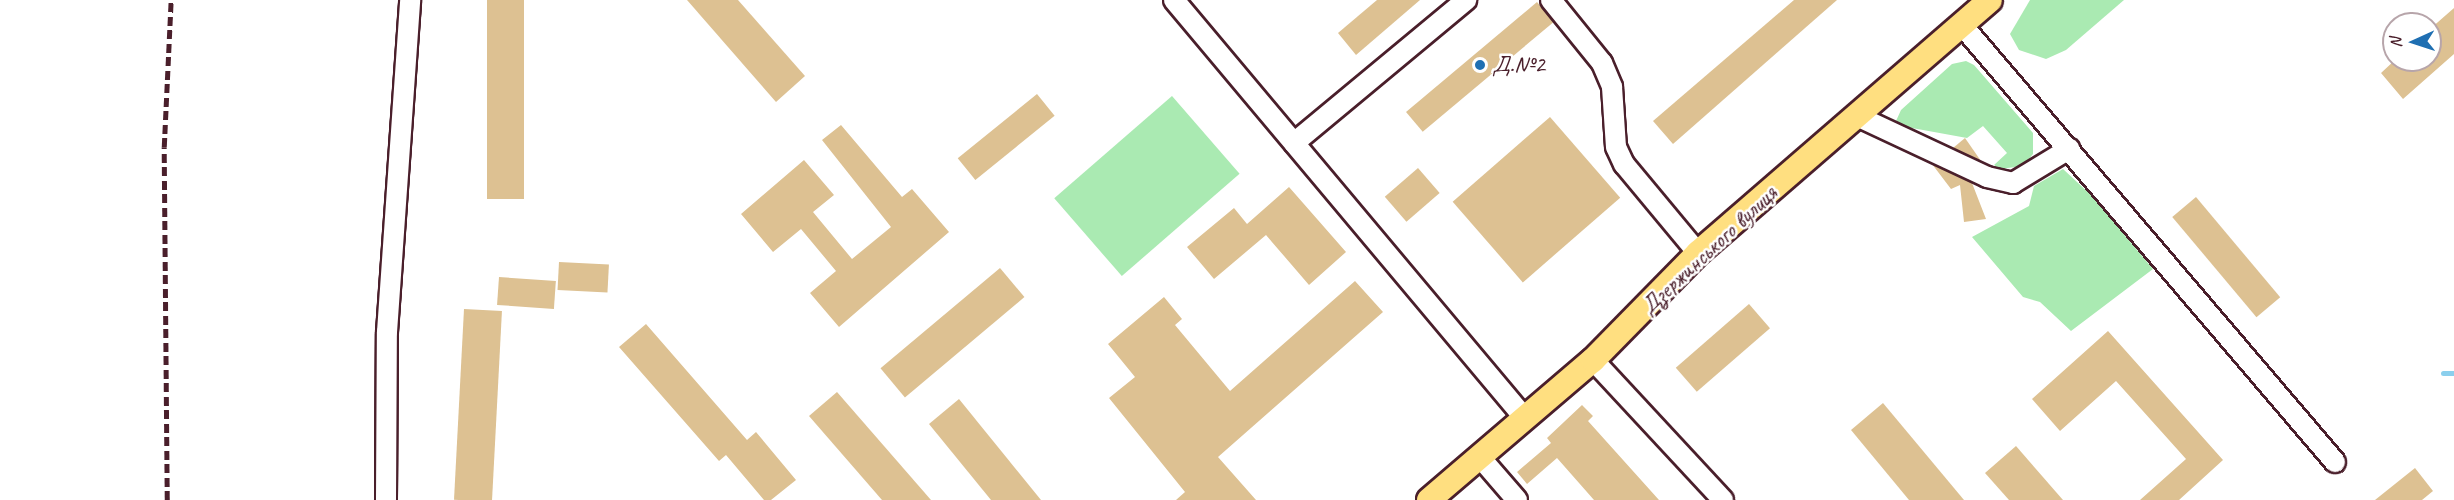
<!DOCTYPE html>
<html>
<head>
<meta charset="utf-8">
<style>
	body { margin:0 }
	#map { position:relative; width:2454px; height:500px; overflow:hidden; background:#fff; font-family:Caveat,sans-serif }
	div>[style] { position:absolute }
	.green>* { inset:0; background:#aaeab2; transform-origin:0 0 }
	.stream>* { height:5px; margin:-2.5px; padding:0 2.5px; transform-origin:2.5px; border-radius:2.5px; background:#8bcfed }
	.building>* { inset:0; background:#ddc192; transform-origin:0 0 }
	.roads { filter:drop-shadow(2px 0 #4a1f2b) drop-shadow(-2px 0 #4a1f2b) drop-shadow(0 2px #4a1f2b) drop-shadow(0 -2px #4a1f2b) }
	.minor>* { height:20px; margin:-10px; padding:0 10px; transform-origin:10px; border-radius:10px; background:#fff }
	.major>* { height:24px; margin:-12px; padding:0 12px; transform-origin:12px; border-radius:12px; background:#ffdf80 }
	.rail>* { height:4.5px; margin-top:-2.25px; transform-origin:0; background:repeating-linear-gradient(90deg,#4a1f2b 0 9px,transparent 0 13.5px) }
	.dots>* { width:16px; height:16px; translate:-50% -50%; box-sizing:border-box; border:3px solid #fff; border-radius:50% }
	span { translate:-50% -50%; white-space:nowrap; text-align:center; line-height:1.15; -webkit-text-stroke:5px #fff; paint-order:stroke }
	.poi-label { font-size:24px; color:#4a1f2b }
	.left { translate:0 -50%; text-align:left }
	.street-label { font-size:24px; color:#4a1f2b }
	.north { position:absolute; left:2382px; top:12px; width:60px; height:60px; box-sizing:border-box; background:#fff; border:2px solid #b7a5aa; border-radius:50%; rotate:267deg; font-size:16px; font-weight:700; line-height:24px; text-align:center; color:#4a1f2b }
	.north::after { content:''; display:block; margin:auto; width:21px; height:27px; background:#1f6fb2; clip-path:polygon(50% 0,100% 100%,50% 72%,0 100%) }
</style>
</head>
<body>
<div id="map">
	<div class="green">
		<i style="clip-path:polygon(2030px 0,2124px 0,2066px 50px,2046px 59px,2019px 50px,2010px 34px)"></i>
		<i style="clip-path:polygon(1966px 61px,1974px 65px,2033px 133px,2033px 154px,2023px 166px,2000px 169px,1994px 165px,2007px 153px,1983px 126px,1967px 138px,1901px 126px,1896px 121px,1901px 110px,1952px 64px)"></i>
		<i style="left:1172px;top:96px;width:103px;height:156px;rotate:49deg"></i>
		<i style="clip-path:polygon(2063px 169px,2091px 195px,2153px 269px,2071px 331px,2040px 302px,2023px 297px,1972px 237px,2029px 206px,2034px 186px)"></i>
	</div>
	<div class="stream">
		<i style="left:2443px;top:373px;width:11px"></i>
	</div>
	<div class="building">
		<i style="left:487px;top:0;width:37px;height:199px"></i>
		<i style="clip-path:polygon(687px 0,738px 0,805px 76px,776px 102px)"></i>
		<i style="clip-path:polygon(1377px 0,1420px 0,1356px 55px,1338px 33px)"></i>
		<i style="clip-path:polygon(1794px 0,1837px 0,1673px 144px,1653px 121px)"></i>
		<i style="left:1537px;top:2px;width:26px;height:171px;rotate:50deg"></i>
		<i style="clip-path:polygon(2454px 8px,2454px 54px,2403px 99px,2381px 73px,2395px 60px,2430px 60px,2430px 29px)"></i>
		<i style="left:1037px;top:94px;width:28px;height:102px;rotate:51deg"></i>
		<i style="left:1550px;top:117px;width:107px;height:129px;rotate:49deg"></i>
		<i style="clip-path:polygon(841px 125px,902px 197px,912px 189px,949px 232px,839px 327px,810px 293px,836px 271px,801px 229px,773px 252px,741px 214px,804px 160px,834px 195px,813px 212px,852px 259px,891px 227px,822px 140px)"></i>
		<i style="clip-path:polygon(1965px 138px,1981px 161px,1953px 148px)"></i>
		<i style="clip-path:polygon(1932px 164px,1972px 183px,1986px 219px,1964px 222px,1960px 185px,1951px 189px)"></i>
		<i style="left:1418px;top:168px;width:33px;height:44px;rotate:49deg"></i>
		<i style="clip-path:polygon(1289px 187px,1346px 252px,1309px 285px,1266px 235px,1214px 279px,1187px 247px,1234px 208px,1247px 224px)"></i>
		<i style="left:2196px;top:197px;width:131px;height:31px;rotate:50deg"></i>
		<i style="left:559px;top:262px;width:50px;height:28px;rotate:3deg"></i>
		<i style="left:1000px;top:268px;width:38px;height:156px;rotate:50deg"></i>
		<i style="left:499px;top:277px;width:57px;height:28px;rotate:4deg"></i>
		<i style="clip-path:polygon(1355px 281px,1383px 312px,1218px 457px,1256px 500px,1176px 500px,1185px 492px,1109px 398px,1135px 377px,1108px 344px,1164px 297px,1182px 319px,1175px 325px,1230px 391px)"></i>
		<i style="left:1749px;top:304px;width:32px;height:97px;rotate:49deg"></i>
		<i style="left:464px;top:309px;width:38px;height:191px;rotate:3deg"></i>
		<i style="clip-path:polygon(646px 324px,747px 440px,756px 432px,796px 480px,771px 500px,764px 500px,726px 455px,719px 461px,619px 347px)"></i>
		<i style="clip-path:polygon(2108px 331px,2223px 460px,2179px 500px,2140px 500px,2186px 459px,2116px 381px,2060px 431px,2032px 399px)"></i>
		<i style="clip-path:polygon(837px 392px,931px 500px,882px 500px,809px 416px)"></i>
		<i style="clip-path:polygon(959px 399px,1041px 500px,991px 500px,929px 424px)"></i>
		<i style="clip-path:polygon(1883px 403px,1964px 500px,1909px 500px,1851px 430px)"></i>
		<i style="clip-path:polygon(1582px 405px,1593px 416px,1588px 421px,1659px 500px,1594px 500px,1557px 458px,1527px 484px,1517px 472px,1551px 443px,1547px 438px)"></i>
		<i style="clip-path:polygon(2016px 446px,2063px 500px,2009px 500px,1985px 473px)"></i>
		<i style="clip-path:polygon(2415px 468px,2433px 491px,2422px 500px,2375px 500px)"></i>
	</div>
	<div class="roads">
		<div class="minor">
			<i style="left:1174px;top:0;width:543px;rotate:50.01deg"></i>
			<i style="left:1551px;top:0;width:81px;rotate:51deg"></i>
			<i style="left:1602px;top:63px;width:26px;rotate:67deg"></i>
			<i style="left:1612px;top:87px;width:60px;rotate:86.2deg"></i>
			<i style="left:1616px;top:147px;width:19px;rotate:65deg"></i>
			<i style="left:1624px;top:164px;width:116px;rotate:50.3deg"></i>
			<i style="left:1961px;top:24px;width:576px;rotate:49.51deg"></i>
			<i style="left:1859px;top:117px;width:141px;rotate:25.1deg"></i>
			<i style="left:1987px;top:177px;width:27px;rotate:13deg"></i>
			<i style="left:2013px;top:183px;width:66px;rotate:-31.3deg"></i>
			<i style="left:1294px;top:143px;width:224px;rotate:-39.7deg"></i>
			<i style="left:1593px;top:360px;width:191px;rotate:47.1deg"></i>
			<i style="left:1479px;top:456px;width:58px;rotate:49.2deg"></i>
			<i style="left:386px;top:500px;width:168px;rotate:-89.7deg"></i>
			<i style="left:387px;top:332px;width:333px;rotate:-86deg"></i>
		</div>
		<div class="major">
			<i style="left:1429px;top:500px;width:216px;rotate:-40.5deg"></i>
			<i style="left:1593px;top:360px;width:150px;rotate:-45.5deg"></i>
			<i style="left:1698px;top:253px;width:386px;rotate:-40.9deg"></i>
		</div>
	</div>
	<div class="rail">
		<i style="left:167px;top:500px;width:353px;rotate:-90.5deg"></i>
		<i style="left:164px;top:147px;width:147px;rotate:-87.3deg"></i>
	</div>
	<div class="dots">
		<i style="left:1480px;top:65px;background:#1f6fb2"></i>
	</div>
	<div class="poi-label">
		<span class="left" style="left:1492px;top:65px">Д.№2</span>
	</div>
	<div class="street-label">
		<span style="left:1709px;top:250px;rotate:-43deg">Дзержинського вулиця</span>
	</div>
	<div class="north">N</div>
</div>
</body>
</html>
